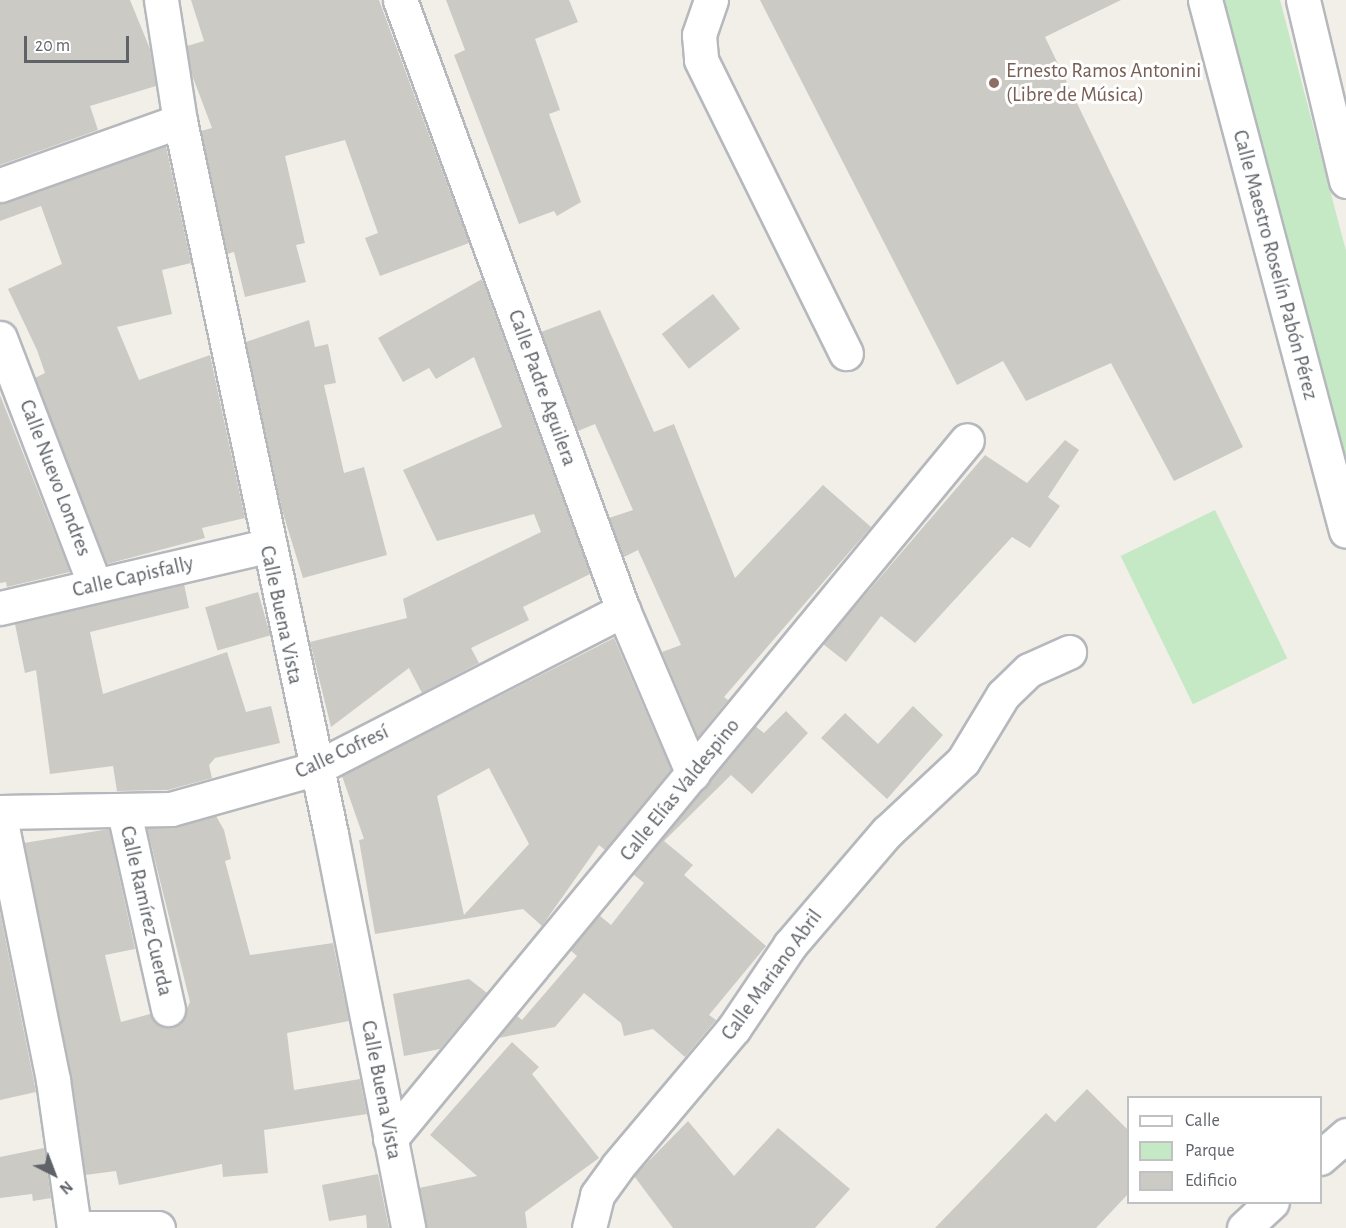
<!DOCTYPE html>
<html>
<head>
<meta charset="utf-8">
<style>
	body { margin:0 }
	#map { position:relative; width:1346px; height:1228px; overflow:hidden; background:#f1efe8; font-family:"Alegreya Sans",sans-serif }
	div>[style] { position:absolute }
	.green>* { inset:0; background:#c5e8c5; transform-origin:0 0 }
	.building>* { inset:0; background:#cccac5; transform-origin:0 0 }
	.roads { filter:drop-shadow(2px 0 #b5b8bc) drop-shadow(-2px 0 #b5b8bc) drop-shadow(0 2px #b5b8bc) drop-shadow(0 -2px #b5b8bc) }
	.minor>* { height:33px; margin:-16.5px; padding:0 16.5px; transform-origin:16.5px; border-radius:16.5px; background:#fff }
	.dots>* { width:16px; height:16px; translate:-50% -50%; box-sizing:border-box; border:3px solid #fff; border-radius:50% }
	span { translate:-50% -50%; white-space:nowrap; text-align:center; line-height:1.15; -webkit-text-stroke:6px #fff; paint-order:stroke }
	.education-label { font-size:21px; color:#785e54 }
	.left { translate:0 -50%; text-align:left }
	.street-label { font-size:21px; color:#5f6368 }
	.legend { position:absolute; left:1127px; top:1096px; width:195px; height:108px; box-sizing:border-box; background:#fff; border:2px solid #bfc1c3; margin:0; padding:8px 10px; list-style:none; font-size:18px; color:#5f6368 }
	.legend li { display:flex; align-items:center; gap:12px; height:30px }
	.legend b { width:30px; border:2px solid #bfc1c3 }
	.north { position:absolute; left:24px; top:1144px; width:60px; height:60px; -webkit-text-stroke:4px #fff; paint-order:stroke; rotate:138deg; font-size:16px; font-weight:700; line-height:24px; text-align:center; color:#5f6368 }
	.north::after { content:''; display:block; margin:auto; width:21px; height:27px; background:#5f6368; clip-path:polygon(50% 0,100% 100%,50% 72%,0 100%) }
	.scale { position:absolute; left:24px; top:36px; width:105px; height:27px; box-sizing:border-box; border:3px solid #5f6368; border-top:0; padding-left:8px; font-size:18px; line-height:21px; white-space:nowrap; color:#5f6368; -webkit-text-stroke:4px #fff; paint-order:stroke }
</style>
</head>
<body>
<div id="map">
	<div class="green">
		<i style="clip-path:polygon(1222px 0,1280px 0,1346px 251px,1346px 478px)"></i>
		<i style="left:1215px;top:510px;width:165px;height:105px;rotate:64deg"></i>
	</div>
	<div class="building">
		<i style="clip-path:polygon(0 0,130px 0,150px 49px,156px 86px,90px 106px,98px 130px,0 165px)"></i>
		<i style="clip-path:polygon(191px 0,379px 0,469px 243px,380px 276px,365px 238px,378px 233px,345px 140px,285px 156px,305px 243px,296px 245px,306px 282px,245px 297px,234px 252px,227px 254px,201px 131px,212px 128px,192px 75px,187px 46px,204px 41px)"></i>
		<i style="clip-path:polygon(446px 0,569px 0,578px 22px,535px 39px,560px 110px,549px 114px,581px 202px,557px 216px,554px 211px,519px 224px,454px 55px,465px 50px)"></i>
		<i style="clip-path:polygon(760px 0,1121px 0,1045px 37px,1243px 447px,1174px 481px,1111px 363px,1026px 401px,1003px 361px,957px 385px)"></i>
		<i style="clip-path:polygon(166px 146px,191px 263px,162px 270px,172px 314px,117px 327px,139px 380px,210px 355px,245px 518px,202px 528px,205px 538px,107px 564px,35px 378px,45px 373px,37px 350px,8px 289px,62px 264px,41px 206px,0 221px,0 203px)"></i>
		<i style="clip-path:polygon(482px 279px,590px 574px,523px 607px,529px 620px,471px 648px,479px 663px,422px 693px,409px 668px,331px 727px,310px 642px,407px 618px,403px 599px,541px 532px,534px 514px,437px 541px,403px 470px,502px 427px,474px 357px,436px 379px,429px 368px,403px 382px,378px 338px)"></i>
		<i style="left:713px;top:294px;width:44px;height:65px;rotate:52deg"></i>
		<i style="clip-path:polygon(600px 310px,654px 432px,674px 424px,735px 578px,823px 485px,871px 527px,724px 697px,728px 700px,698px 737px,662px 652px,681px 645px,638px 550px,624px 557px,609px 518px,633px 510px,595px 424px,578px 431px,541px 332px)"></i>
		<i style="clip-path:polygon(309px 320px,315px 347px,328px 344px,336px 383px,324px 385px,344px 473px,364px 467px,387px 555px,303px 578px,282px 510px,246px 342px)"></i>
		<i style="clip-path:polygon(0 395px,70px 572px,7px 587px,6px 582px,0 583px)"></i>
		<i style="clip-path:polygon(1065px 440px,1079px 450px,1048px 497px,1060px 506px,1030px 548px,1012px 537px,915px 643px,881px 616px,846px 662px,823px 644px,985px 455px,1027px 483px)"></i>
		<i style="clip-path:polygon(184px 584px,189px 608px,90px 632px,103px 694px,227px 652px,246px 712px,271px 706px,280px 743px,215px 758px,209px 765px,212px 778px,168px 790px,117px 791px,113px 766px,50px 774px,36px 670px,25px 673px,15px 624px)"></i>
		<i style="left:258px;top:592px;width:45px;height:55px;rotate:74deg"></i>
		<i style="clip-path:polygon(evenodd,614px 638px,671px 770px,605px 850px,599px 845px,542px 926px,523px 909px,375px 934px,359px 840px,364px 839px,342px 776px,614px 638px,489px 768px,529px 844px,464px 915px,437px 796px,489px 768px)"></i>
		<i style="clip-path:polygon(913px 706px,943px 735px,887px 799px,821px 738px,845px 713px,878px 744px)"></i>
		<i style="clip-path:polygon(786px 711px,808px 733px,752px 794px,731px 775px,664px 841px,693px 865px,684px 875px,766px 946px,709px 1015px,716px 1020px,685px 1057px,653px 1029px,624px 1036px,621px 1023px,584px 993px,555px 1027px,498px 1038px,516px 1015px,522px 1020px,577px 956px,570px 950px,599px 915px,611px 925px,644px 883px,633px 874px,755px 726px,764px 733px)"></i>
		<i style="clip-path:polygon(216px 816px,224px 830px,231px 859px,225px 861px,250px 955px,333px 943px,349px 1021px,287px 1033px,294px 1090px,360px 1079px,367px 1114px,264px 1130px,268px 1173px,223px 1177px,222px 1164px,119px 1185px,116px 1171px,85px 1175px,24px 843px,109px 829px,135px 949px,105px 955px,121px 1022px,150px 1014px,162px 1027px,171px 1027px,181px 1022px,190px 1002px,147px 828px)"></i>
		<i style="clip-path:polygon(0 912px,36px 1092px,0 1100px)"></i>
		<i style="clip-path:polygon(469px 979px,487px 993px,440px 1049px,404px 1056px,393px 994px)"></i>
		<i style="clip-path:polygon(512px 1042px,539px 1067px,532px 1074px,599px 1158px,525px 1212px,527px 1228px,426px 1228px,419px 1188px,477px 1176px,430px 1135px)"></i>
		<i style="clip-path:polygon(1087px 1089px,1128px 1130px,1128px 1194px,1096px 1228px,935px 1228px,1046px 1113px,1055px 1122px)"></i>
		<i style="clip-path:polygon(688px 1121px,734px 1176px,778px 1128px,850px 1189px,815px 1228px,673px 1228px,634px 1176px)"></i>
		<i style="clip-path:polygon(44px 1148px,51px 1198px,33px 1201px,32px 1194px,0 1198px,0 1157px)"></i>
		<i style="clip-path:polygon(378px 1174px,389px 1228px,367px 1228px,366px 1215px,329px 1221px,322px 1185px)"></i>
	</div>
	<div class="roads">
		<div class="minor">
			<i style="left:161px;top:0;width:122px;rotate:81.1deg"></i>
			<i style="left:180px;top:121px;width:729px;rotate:78.04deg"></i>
			<i style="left:331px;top:834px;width:401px;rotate:78.9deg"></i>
			<i style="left:400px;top:0;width:649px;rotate:69.92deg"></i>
			<i style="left:623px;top:610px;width:178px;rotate:66.9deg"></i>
			<i style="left:711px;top:0;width:37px;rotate:109deg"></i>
			<i style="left:699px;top:35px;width:25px;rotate:85deg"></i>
			<i style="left:701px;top:60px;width:327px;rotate:63.7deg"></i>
			<i style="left:1205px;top:0;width:549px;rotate:75.13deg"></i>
			<i style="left:1303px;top:0;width:186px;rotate:76.6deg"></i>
			<i style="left:0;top:185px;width:191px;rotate:-19.6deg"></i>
			<i style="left:0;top:338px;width:265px;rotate:69deg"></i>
			<i style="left:0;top:608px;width:273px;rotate:-13.1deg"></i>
			<i style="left:0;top:812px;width:171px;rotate:-1deg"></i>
			<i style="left:171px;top:809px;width:148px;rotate:-15.6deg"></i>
			<i style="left:314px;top:769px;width:348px;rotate:-27.2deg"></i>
			<i style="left:124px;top:812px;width:202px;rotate:77.4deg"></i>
			<i style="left:0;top:817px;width:268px;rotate:78.6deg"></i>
			<i style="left:53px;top:1080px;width:149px;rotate:81.9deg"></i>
			<i style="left:390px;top:1139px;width:906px;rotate:-50.46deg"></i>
			<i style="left:1320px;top:1158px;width:35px;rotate:-41deg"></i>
			<i style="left:76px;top:1228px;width:82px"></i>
			<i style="left:589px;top:1228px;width:34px;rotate:-76deg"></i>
			<i style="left:597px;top:1195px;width:34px;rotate:-54deg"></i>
			<i style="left:617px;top:1167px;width:182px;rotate:-49.9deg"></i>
			<i style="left:734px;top:1028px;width:100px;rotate:-56deg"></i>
			<i style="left:790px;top:945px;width:149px;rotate:-49.4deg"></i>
			<i style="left:887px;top:832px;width:104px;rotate:-43.1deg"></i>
			<i style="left:963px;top:761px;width:77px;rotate:-58.8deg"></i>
			<i style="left:1003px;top:695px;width:36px;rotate:-44deg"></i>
			<i style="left:1029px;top:670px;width:44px;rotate:-24.2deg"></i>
			<i style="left:1244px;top:1228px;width:38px;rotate:-43deg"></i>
		</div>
	</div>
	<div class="dots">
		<i style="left:994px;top:83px;background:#8d6e63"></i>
	</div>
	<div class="education-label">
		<span class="left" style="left:1006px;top:83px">Ernesto Ramos Antonini<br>(Libre de Música)</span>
	</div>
	<div class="street-label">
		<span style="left:1275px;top:265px;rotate:75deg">Calle Maestro Roselín Pabón Pérez</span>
		<span style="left:542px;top:388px;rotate:70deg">Calle Padre Aguilera</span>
		<span style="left:55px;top:478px;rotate:69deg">Calle Nuevo Londres</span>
		<span style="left:133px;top:577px;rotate:-13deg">Calle Capisfally</span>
		<span style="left:281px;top:615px;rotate:78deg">Calle Buena Vista</span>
		<span style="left:342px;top:752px;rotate:-25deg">Calle Cofresí</span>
		<span style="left:680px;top:790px;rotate:-51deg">Calle Elías Valdespino</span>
		<span style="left:146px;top:911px;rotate:77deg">Calle Ramírez Cuerda</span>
		<span style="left:772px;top:975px;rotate:-54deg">Calle Mariano Abril</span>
		<span style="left:381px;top:1090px;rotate:79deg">Calle Buena Vista</span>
	</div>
	<ul class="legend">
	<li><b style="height:8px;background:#fff"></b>Calle</li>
	<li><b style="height:16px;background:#c5e8c5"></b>Parque</li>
	<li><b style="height:16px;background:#cccac5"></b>Edificio</li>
	</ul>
	<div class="north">N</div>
	<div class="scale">20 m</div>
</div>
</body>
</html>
